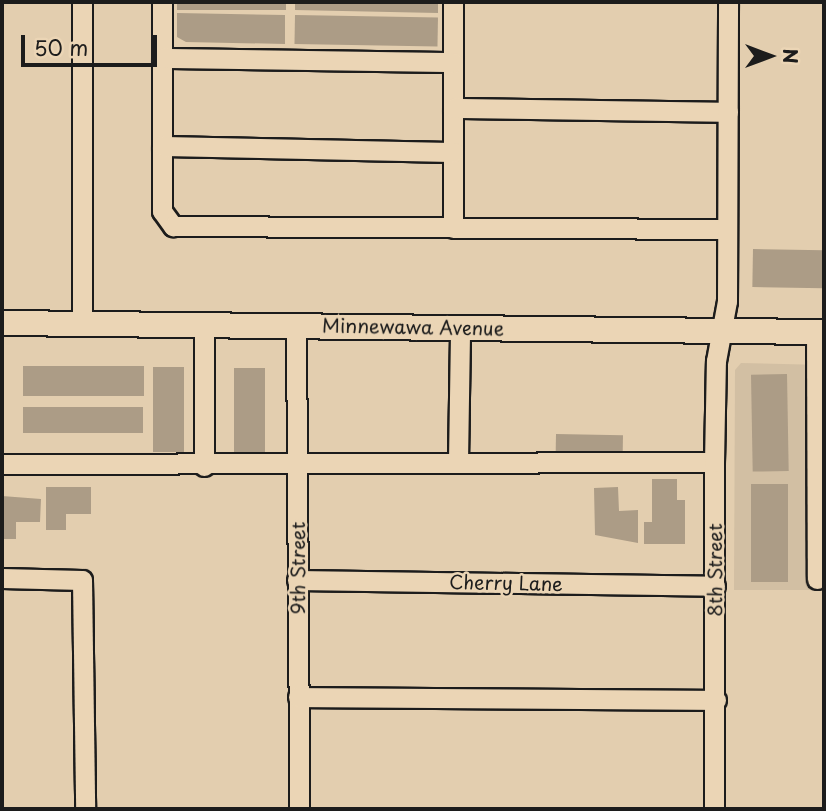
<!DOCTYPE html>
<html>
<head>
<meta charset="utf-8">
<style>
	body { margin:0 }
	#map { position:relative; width:826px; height:811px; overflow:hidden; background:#e3ceaf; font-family:"Playpen Sans",sans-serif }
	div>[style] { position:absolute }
	.built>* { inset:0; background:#d2bfa3 }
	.building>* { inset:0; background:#ac9c86; transform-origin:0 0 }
	.roads { filter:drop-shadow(2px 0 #1c1c1c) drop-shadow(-2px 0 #1c1c1c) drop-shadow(0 2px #1c1c1c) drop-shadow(0 -2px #1c1c1c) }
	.minor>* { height:19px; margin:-9.5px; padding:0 9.5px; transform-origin:9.5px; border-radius:9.5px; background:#ebd5b5 }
	.major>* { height:24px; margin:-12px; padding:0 12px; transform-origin:12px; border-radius:12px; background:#ebd5b5 }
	span { translate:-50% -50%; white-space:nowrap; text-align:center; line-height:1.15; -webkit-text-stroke:5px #ebd5b5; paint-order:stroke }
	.street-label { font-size:19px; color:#1c1c1c }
	.frame { position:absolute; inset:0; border:4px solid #1c1c1c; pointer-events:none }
	.north { position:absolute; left:735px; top:21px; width:70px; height:70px; -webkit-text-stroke:5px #ebd5b5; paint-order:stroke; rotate:90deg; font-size:19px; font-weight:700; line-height:28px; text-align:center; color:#1c1c1c }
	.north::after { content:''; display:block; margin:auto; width:24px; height:32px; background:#1c1c1c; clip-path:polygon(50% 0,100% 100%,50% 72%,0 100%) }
	.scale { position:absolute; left:21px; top:35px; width:136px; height:32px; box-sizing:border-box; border:4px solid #1c1c1c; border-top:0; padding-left:9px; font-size:21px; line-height:24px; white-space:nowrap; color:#1c1c1c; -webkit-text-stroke:5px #ebd5b5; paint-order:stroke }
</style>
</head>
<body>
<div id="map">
	<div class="built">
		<i style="clip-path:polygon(741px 363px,824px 365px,824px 590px,734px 590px,735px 370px)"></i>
	</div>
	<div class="building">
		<i style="left:177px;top:2px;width:109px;height:8px"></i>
		<i style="clip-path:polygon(295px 2px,438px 2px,438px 13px,295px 10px)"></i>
		<i style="clip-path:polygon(177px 13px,285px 15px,285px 44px,186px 42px,177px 37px)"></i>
		<i style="left:295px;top:15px;width:143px;height:29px;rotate:1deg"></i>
		<i style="left:753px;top:249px;width:71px;height:38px;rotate:1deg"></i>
		<i style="left:23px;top:366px;width:121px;height:30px"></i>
		<i style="left:153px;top:367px;width:31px;height:85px"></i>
		<i style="left:234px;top:368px;width:31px;height:85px"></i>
		<i style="left:787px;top:374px;width:97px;height:36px;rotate:89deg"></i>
		<i style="left:23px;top:407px;width:120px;height:26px"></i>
		<i style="left:556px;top:434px;width:67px;height:17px;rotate:1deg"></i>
		<i style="clip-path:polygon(652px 479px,677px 479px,677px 500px,685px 500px,685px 544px,644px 544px,644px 522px,652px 522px)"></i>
		<i style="left:788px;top:484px;width:98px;height:37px;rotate:90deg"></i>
		<i style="clip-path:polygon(46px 487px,91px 487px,91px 514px,66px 514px,66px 530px,46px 530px)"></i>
		<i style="clip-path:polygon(618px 487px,619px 511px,638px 510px,638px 543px,595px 535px,594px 488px)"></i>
		<i style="clip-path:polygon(2px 496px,41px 499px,40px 522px,16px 522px,16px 539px,2px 539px)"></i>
	</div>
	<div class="roads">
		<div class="minor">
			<i style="left:82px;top:2px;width:321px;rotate:90deg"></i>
			<i style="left:162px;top:2px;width:209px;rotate:90deg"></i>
			<i style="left:162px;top:211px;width:19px;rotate:54deg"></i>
			<i style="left:173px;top:226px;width:554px;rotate:0.31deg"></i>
			<i style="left:453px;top:2px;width:226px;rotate:90deg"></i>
			<i style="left:162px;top:58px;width:291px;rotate:0.8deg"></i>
			<i style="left:453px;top:108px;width:275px;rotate:0.8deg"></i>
			<i style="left:162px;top:146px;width:291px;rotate:1.2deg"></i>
			<i style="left:296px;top:326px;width:483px;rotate:89.6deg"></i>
			<i style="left:816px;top:332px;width:247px;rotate:89.8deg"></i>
			<i style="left:458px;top:461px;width:133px;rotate:-89.1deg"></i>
			<i style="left:2px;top:464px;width:712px;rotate:-0.16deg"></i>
			<i style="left:204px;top:466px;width:141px;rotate:-90deg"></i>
			<i style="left:2px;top:578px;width:80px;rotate:1.4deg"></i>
			<i style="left:82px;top:580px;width:229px;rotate:89.2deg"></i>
			<i style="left:297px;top:580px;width:418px;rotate:0.8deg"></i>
			<i style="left:298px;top:697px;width:418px;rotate:0.4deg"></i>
			<i style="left:714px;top:809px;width:347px;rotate:-90deg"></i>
			<i style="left:714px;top:462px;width:101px;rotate:-88.9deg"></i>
			<i style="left:716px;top:361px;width:61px;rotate:-79.6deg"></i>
			<i style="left:727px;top:301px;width:299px;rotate:-89.8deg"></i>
		</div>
		<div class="major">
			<i style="left:2px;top:323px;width:822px;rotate:0.63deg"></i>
		</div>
	</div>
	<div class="street-label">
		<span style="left:413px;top:327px;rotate:1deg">Minnewawa Avenue</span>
		<span style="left:298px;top:568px;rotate:-90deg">9th Street</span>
		<span style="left:715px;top:570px;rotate:-90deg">8th Street</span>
		<span style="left:506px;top:583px;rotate:1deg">Cherry Lane</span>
	</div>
	<div class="frame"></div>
	<div class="north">N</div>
	<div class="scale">50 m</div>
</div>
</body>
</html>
